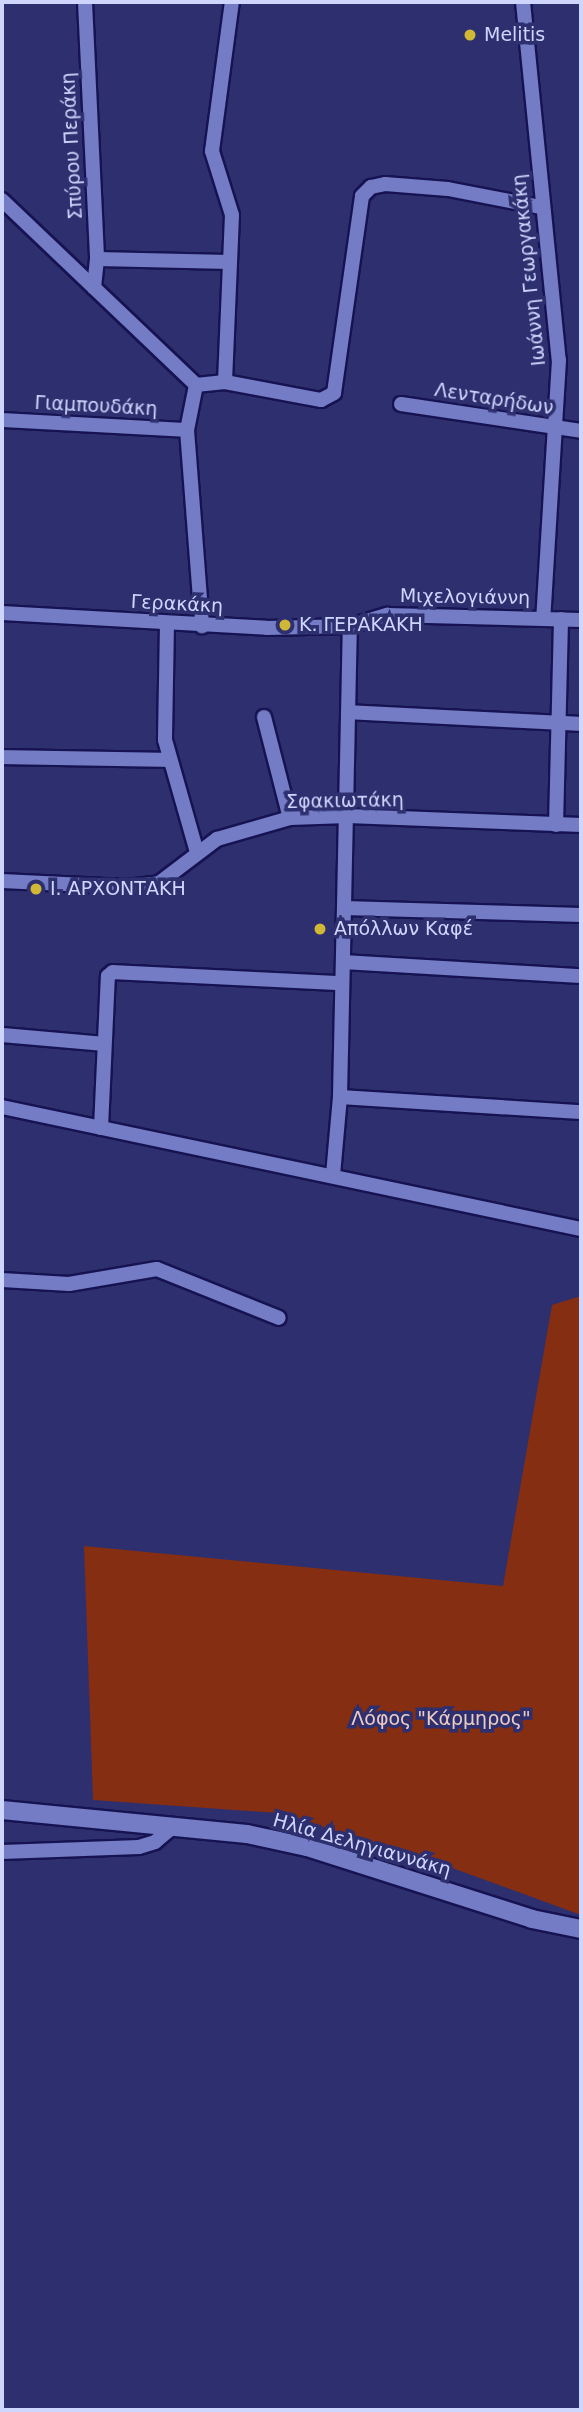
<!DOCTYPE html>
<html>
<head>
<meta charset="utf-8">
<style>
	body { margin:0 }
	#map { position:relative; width:583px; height:2412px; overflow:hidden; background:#2d2f6f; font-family:"DejaVu Sans",sans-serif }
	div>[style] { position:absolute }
	.green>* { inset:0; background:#862e11 }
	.roads { filter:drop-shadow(2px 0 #171352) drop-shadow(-2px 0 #171352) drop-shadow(0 2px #171352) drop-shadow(0 -2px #171352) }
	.minor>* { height:14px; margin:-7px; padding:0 7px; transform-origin:7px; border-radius:7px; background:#737cc4 }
	.tertiary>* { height:18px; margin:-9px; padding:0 9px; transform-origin:9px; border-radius:9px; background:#737cc4 }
	.dots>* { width:19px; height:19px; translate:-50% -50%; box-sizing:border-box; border:4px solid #2d2f6f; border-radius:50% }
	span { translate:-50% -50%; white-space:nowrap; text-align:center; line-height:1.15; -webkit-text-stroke:7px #2d2f6f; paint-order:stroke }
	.poi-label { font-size:19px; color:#cfd6fd }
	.left { translate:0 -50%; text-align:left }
	.street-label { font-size:19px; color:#cfd6fd }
	.park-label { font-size:19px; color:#ecccc2 }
	.frame { position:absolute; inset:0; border:4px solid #cfd6fd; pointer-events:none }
</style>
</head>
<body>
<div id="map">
	<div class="green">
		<i style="clip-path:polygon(581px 1296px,581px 1915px,444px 1865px,279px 1813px,93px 1800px,84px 1546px,503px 1586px,552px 1305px)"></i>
	</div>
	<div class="roads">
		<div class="minor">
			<i style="left:85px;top:2px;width:257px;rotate:87.3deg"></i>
			<i style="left:97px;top:259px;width:29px;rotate:96deg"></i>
			<i style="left:523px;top:2px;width:360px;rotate:84.3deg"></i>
			<i style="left:559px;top:360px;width:258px;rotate:93.5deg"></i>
			<i style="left:2px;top:200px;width:268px;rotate:43.6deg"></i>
			<i style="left:97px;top:259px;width:133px;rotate:1.3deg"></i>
			<i style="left:225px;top:382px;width:167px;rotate:-87.6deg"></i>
			<i style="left:232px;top:215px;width:67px;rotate:-107.4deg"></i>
			<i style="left:212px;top:151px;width:150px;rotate:-82.4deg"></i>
			<i style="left:196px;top:385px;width:29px;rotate:-6deg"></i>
			<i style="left:225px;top:382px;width:98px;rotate:10.6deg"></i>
			<i style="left:321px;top:400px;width:15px;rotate:-28deg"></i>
			<i style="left:334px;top:393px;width:199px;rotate:-81.9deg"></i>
			<i style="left:362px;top:196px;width:13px;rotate:-45deg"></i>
			<i style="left:371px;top:187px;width:14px;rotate:-12deg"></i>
			<i style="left:385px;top:184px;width:63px;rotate:4.5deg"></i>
			<i style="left:448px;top:189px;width:95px;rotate:11deg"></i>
			<i style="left:196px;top:385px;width:46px;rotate:101.3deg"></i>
			<i style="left:187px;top:430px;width:197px;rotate:85.6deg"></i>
			<i style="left:401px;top:404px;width:182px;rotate:8.5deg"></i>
			<i style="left:2px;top:420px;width:185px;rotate:3.1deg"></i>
			<i style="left:2px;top:613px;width:265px;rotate:3.2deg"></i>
			<i style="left:267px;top:628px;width:83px;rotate:-1.4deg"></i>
			<i style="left:350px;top:626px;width:39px;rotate:-17deg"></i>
			<i style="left:387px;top:615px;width:194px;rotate:1.5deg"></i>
			<i style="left:167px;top:623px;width:117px;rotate:91deg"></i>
			<i style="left:165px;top:740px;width:116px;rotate:74.1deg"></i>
			<i style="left:348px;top:712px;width:233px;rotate:2.9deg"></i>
			<i style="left:264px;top:717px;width:104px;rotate:75.6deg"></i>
			<i style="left:2px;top:757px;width:166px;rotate:1deg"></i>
			<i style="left:556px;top:825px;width:206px;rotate:-88.6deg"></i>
			<i style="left:2px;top:881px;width:125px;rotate:2.7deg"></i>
			<i style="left:127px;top:887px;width:32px;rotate:-7deg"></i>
			<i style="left:159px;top:883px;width:73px;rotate:-37.2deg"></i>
			<i style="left:217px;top:839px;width:76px;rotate:-16deg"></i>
			<i style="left:290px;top:818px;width:58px;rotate:-2deg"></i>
			<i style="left:348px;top:816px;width:233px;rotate:2.2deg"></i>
			<i style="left:344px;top:908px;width:237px;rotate:1.7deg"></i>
			<i style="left:343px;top:962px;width:238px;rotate:3.4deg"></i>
			<i style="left:2px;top:1035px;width:102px;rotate:5deg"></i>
			<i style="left:340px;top:1097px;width:241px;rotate:3.6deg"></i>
			<i style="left:2px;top:1107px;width:592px;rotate:11.9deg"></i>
			<i style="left:101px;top:1128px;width:152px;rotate:-87.4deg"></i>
			<i style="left:108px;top:976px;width:6px;rotate:-39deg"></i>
			<i style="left:113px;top:972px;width:227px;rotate:2.8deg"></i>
			<i style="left:333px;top:1175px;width:78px;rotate:-84.9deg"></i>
			<i style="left:340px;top:1097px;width:471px;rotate:-88.8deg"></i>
			<i style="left:2px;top:1280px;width:67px;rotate:3.4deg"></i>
			<i style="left:69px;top:1284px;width:89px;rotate:-9.7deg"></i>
			<i style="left:157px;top:1269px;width:131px;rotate:21.9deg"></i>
			<i style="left:2px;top:1852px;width:137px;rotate:-2.1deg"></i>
			<i style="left:139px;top:1847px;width:17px;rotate:-17deg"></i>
			<i style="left:155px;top:1842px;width:25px;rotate:-40deg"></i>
		</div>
		<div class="tertiary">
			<i style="left:2px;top:1810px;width:246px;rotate:5.6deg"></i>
			<i style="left:247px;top:1834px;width:61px;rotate:12.2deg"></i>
			<i style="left:307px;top:1847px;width:236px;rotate:17.7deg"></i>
			<i style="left:532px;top:1919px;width:50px;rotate:11.5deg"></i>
		</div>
	</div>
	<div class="dots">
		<i style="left:470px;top:35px;background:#d1b736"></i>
		<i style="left:285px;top:625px;background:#d1b736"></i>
		<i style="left:36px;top:889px;background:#d1b736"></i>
		<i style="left:320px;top:929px;background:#d1b736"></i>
	</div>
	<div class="poi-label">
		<span class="left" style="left:484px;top:35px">Melitis</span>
		<span class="left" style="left:299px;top:625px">Κ. ΓΕΡΑΚΑΚΗ</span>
		<span class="left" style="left:50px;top:889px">Ι. ΑΡΧΟΝΤΑΚΗ</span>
		<span class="left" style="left:334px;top:929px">Απόλλων Καφέ</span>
	</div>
	<div class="street-label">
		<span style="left:72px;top:146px;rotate:-93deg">Σπύρου Περάκη</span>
		<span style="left:529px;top:270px;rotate:-96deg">Ιωάννη Γεωργακάκη</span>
		<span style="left:494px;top:399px;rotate:9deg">Λενταρήδων</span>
		<span style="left:96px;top:406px;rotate:3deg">Γιαμπουδάκη</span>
		<span style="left:465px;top:597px;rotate:1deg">Μιχελογιάννη</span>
		<span style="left:177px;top:604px;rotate:3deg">Γερακάκη</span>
		<span style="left:345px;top:801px;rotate:-1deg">Σφακιωτάκη</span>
		<span style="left:362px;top:1845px;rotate:16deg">Ηλία Δεληγιαννάκη</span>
	</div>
	<div class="park-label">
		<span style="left:441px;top:1719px">Λόφος "Κάρμηρος"</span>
	</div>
	<div class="frame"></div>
</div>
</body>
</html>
